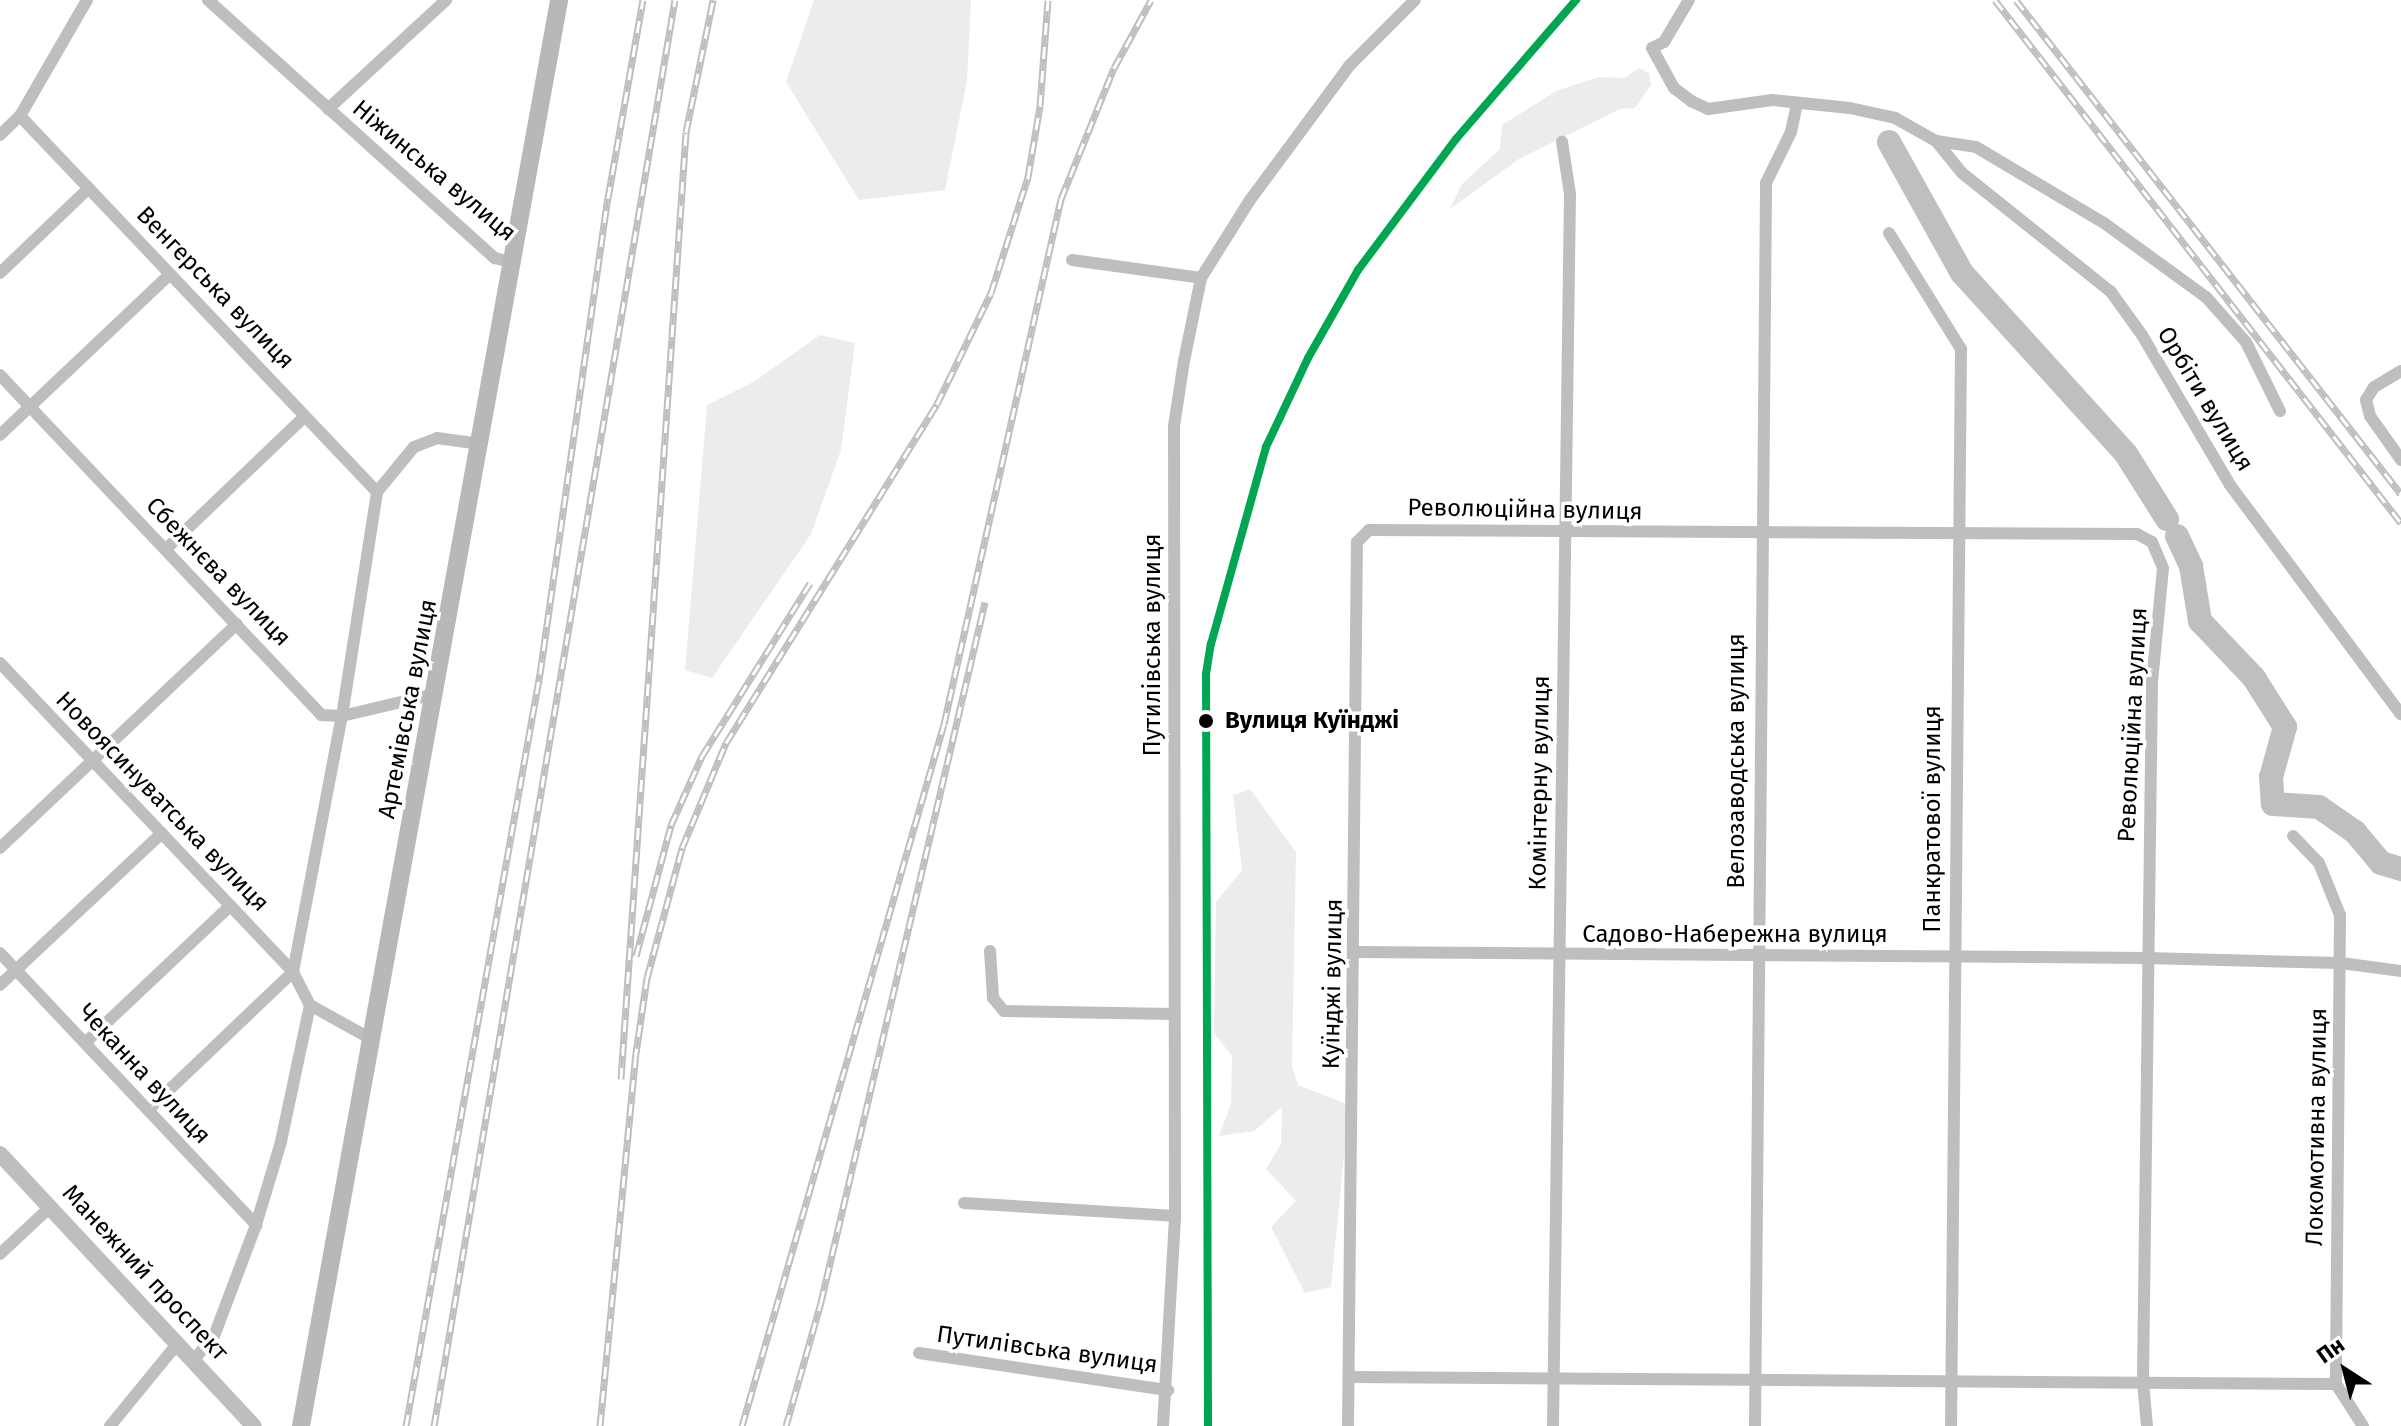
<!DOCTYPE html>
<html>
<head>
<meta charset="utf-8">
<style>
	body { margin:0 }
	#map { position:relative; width:2401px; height:1426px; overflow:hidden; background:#fff; font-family:"Fira Sans",sans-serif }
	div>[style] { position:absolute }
	.green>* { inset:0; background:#ececec }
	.river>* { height:24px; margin:-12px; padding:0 12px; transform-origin:12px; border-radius:12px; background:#bfbfbf }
	.minor>* { height:12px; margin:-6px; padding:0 6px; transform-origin:6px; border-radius:6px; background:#bebebe }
	.tertiary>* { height:16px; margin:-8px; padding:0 8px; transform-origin:8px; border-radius:8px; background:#bebebe }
	.secondary>* { height:18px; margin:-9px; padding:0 9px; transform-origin:9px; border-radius:9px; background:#b8b8b8 }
	.rail>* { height:7px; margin-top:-3.5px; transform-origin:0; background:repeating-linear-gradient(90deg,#fff 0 12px,#bebebe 0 24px); box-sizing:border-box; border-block:2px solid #bebebe }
	.tram-1>* { height:8px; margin:-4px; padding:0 4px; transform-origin:4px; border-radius:4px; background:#00a651 }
	.dots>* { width:22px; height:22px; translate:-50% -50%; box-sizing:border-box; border:4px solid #fff; border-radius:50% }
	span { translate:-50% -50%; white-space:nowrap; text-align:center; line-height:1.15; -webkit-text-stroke:7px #fff; paint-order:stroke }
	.street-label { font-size:24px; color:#000 }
	.stop-label { font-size:24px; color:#000; font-weight:700 }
	.left { translate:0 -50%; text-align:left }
	.north { position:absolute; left:2305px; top:1330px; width:80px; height:80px; -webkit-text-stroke:6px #fff; paint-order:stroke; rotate:324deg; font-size:22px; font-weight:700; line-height:32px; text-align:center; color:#000 }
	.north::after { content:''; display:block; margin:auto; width:28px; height:36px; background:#000; clip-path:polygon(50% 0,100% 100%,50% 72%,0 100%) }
</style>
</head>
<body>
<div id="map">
	<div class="green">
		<i style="clip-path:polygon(814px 0,971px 0,967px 81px,945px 190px,859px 200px,786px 82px)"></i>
		<i style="clip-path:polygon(1639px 68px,1649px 73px,1651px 85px,1635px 108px,1620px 109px,1519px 159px,1450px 209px,1462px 184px,1500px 149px,1502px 125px,1556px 91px,1599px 77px,1624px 78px)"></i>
		<i style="clip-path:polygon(820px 335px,855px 343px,841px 450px,811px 534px,712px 678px,685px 670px,707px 405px,755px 381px)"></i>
		<i style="clip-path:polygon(1250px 789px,1296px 852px,1292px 1066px,1298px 1085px,1349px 1105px,1331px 1287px,1305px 1293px,1271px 1227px,1296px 1201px,1266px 1169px,1281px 1144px,1282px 1107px,1254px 1131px,1219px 1136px,1231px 1104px,1232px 1056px,1214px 1033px,1216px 902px,1242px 870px,1233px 795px)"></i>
	</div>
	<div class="river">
		<i style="left:1889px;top:142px;width:150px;rotate:60.9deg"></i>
		<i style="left:1962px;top:273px;width:244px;rotate:47.8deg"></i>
		<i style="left:2126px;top:454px;width:77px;rotate:57.8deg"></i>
		<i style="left:2177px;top:536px;width:33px;rotate:65deg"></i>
		<i style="left:2191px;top:566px;width:56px;rotate:80.7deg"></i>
		<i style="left:2200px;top:621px;width:79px;rotate:46.5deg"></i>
		<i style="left:2254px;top:678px;width:58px;rotate:57.7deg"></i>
		<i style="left:2285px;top:727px;width:52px;rotate:105.6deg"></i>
		<i style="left:2271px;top:777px;width:27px;rotate:86deg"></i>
		<i style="left:2273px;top:804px;width:46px;rotate:3.7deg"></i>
		<i style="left:2319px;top:807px;width:44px;rotate:34.8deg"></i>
		<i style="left:2355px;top:832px;width:40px;rotate:50deg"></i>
		<i style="left:2381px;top:863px;width:21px;rotate:17deg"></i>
	</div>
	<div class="minor">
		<i style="left:208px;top:0;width:386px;rotate:42deg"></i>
		<i style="left:495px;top:258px;width:20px;rotate:15deg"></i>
		<i style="left:1689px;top:0;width:49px;rotate:120.8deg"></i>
		<i style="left:1664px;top:42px;width:13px;rotate:153deg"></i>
		<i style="left:1652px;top:48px;width:46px;rotate:61.2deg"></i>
		<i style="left:1674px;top:88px;width:21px;rotate:37deg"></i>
		<i style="left:1691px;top:101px;width:19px;rotate:25deg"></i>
		<i style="left:1708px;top:109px;width:65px;rotate:-8deg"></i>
		<i style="left:1772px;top:100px;width:78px;rotate:5.9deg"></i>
		<i style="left:1850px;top:108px;width:46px;rotate:12.5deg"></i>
		<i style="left:1895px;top:118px;width:47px;rotate:29.3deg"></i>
		<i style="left:1936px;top:141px;width:40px;rotate:8.5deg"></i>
		<i style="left:1976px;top:147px;width:149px;rotate:30.7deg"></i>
		<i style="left:2104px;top:223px;width:126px;rotate:36deg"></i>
		<i style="left:2206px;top:297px;width:60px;rotate:48.4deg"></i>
		<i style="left:2246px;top:342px;width:77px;rotate:63.8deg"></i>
		<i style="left:328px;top:109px;width:161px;rotate:-42.7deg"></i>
		<i style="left:20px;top:116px;width:518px;rotate:46.48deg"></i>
		<i style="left:0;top:135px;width:28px;rotate:-44deg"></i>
		<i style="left:20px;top:116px;width:134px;rotate:-60deg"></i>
		<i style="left:1936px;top:141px;width:41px;rotate:50.9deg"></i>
		<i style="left:1962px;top:173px;width:191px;rotate:38.6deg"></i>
		<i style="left:2111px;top:292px;width:53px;rotate:54.2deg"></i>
		<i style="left:2142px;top:335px;width:174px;rotate:59.6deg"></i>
		<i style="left:2230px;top:485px;width:286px;rotate:53.3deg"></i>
		<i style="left:1889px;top:233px;width:137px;rotate:58.2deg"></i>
		<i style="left:1961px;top:349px;width:1077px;rotate:90.53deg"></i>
		<i style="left:1072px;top:260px;width:130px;rotate:7.9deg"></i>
		<i style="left:0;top:273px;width:123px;rotate:-43.7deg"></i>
		<i style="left:2401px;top:371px;width:31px;rotate:149deg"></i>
		<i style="left:2374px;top:387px;width:15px;rotate:122deg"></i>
		<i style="left:2366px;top:400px;width:16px;rotate:76deg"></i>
		<i style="left:2370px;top:416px;width:54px;rotate:54.8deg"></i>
		<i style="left:0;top:375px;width:468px;rotate:46.6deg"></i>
		<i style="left:321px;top:715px;width:21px;rotate:3deg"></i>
		<i style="left:342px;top:716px;width:96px;rotate:-13.3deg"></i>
		<i style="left:0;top:435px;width:234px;rotate:-43.4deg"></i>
		<i style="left:166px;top:549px;width:192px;rotate:-43.7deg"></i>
		<i style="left:0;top:663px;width:426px;rotate:46.5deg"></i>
		<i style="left:293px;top:972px;width:37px;rotate:63deg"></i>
		<i style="left:310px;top:1005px;width:140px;rotate:102deg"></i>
		<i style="left:281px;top:1142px;width:87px;rotate:106.8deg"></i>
		<i style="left:256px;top:1225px;width:119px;rotate:110.7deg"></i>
		<i style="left:214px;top:1336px;width:31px;rotate:130deg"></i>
		<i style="left:2293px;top:836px;width:37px;rotate:46deg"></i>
		<i style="left:2319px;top:863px;width:56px;rotate:68deg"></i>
		<i style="left:2340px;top:915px;width:469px;rotate:90.5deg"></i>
		<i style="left:2336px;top:1384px;width:50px;rotate:57.3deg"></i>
		<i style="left:0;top:848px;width:326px;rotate:-43.4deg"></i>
		<i style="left:990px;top:951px;width:47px;rotate:86.3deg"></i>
		<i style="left:993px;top:998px;width:17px;rotate:50deg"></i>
		<i style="left:1004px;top:1011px;width:169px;rotate:1deg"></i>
		<i style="left:1355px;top:952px;width:792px;rotate:0.43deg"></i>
		<i style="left:2147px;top:958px;width:194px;rotate:1.5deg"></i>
		<i style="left:2341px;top:963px;width:61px;rotate:7.6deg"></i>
		<i style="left:0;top:953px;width:374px;rotate:46.7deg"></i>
		<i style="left:293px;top:972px;width:261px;rotate:-79.2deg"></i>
		<i style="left:342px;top:716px;width:227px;rotate:-81.1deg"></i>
		<i style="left:377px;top:492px;width:58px;rotate:-50.6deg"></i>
		<i style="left:414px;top:447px;width:25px;rotate:-21deg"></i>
		<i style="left:437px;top:438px;width:44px;rotate:7.8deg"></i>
		<i style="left:0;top:985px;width:222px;rotate:-43.2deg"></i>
		<i style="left:310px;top:1005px;width:70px;rotate:29.1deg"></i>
		<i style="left:85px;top:1043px;width:199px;rotate:-43.4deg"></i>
		<i style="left:148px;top:1110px;width:200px;rotate:-43.6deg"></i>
		<i style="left:964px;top:1203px;width:211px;rotate:3.5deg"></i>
		<i style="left:0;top:1254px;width:69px;rotate:-43.2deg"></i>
		<i style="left:919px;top:1353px;width:252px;rotate:8.5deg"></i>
		<i style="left:1349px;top:1377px;width:987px;rotate:0.41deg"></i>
		<i style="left:110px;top:1426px;width:107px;rotate:-50.7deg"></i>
		<i style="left:1163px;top:1426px;width:210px;rotate:-86.7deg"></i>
		<i style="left:1175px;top:1216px;width:790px;rotate:-90.07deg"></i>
		<i style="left:1174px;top:426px;width:66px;rotate:-81.3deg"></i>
		<i style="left:1184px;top:361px;width:85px;rotate:-78.4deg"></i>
		<i style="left:1201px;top:278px;width:92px;rotate:-57.9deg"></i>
		<i style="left:1250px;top:200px;width:167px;rotate:-53.5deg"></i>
		<i style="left:1349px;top:66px;width:93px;rotate:-45deg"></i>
		<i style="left:1348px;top:1426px;width:884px;rotate:-89.42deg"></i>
		<i style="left:1357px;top:542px;width:17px;rotate:-45deg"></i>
		<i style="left:1369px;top:530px;width:768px;rotate:0.3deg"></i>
		<i style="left:2137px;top:534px;width:17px;rotate:28deg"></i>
		<i style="left:2152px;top:542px;width:28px;rotate:67deg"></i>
		<i style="left:2163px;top:568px;width:115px;rotate:95.5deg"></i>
		<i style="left:2152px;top:682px;width:700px;rotate:90.74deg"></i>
		<i style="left:2143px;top:1382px;width:44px;rotate:84.8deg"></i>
		<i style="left:1553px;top:1426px;width:1232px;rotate:-89.21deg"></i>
		<i style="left:1570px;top:194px;width:53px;rotate:-98.7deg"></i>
		<i style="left:1755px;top:1426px;width:1243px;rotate:-89.49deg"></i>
		<i style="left:1766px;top:183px;width:57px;rotate:-63.9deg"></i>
		<i style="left:1791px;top:132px;width:30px;rotate:-78deg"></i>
	</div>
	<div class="tertiary">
		<i style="left:0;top:1154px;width:372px;rotate:47deg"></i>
	</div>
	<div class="secondary">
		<i style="left:301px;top:1426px;width:1449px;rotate:-79.74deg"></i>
	</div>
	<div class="rail">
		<i style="left:1995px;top:0;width:662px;rotate:52.18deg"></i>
		<i style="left:2016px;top:0;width:626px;rotate:52.07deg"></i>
		<i style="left:636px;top:956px;width:136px;rotate:-75deg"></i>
		<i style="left:671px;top:825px;width:76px;rotate:-65.8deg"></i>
		<i style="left:702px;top:756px;width:204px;rotate:-58deg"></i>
		<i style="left:621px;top:1079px;width:949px;rotate:-86.07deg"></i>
		<i style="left:686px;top:132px;width:135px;rotate:-78.4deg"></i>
		<i style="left:406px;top:1426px;width:764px;rotate:-79.9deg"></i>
		<i style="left:540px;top:674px;width:481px;rotate:-81.9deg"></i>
		<i style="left:608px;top:198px;width:201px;rotate:-80deg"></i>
		<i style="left:434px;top:1426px;width:1446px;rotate:-80.41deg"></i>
		<i style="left:600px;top:1426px;width:368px;rotate:-84.5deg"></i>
		<i style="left:635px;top:1060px;width:83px;rotate:-81.7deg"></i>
		<i style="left:647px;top:978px;width:135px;rotate:-74.9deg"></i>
		<i style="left:682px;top:848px;width:114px;rotate:-67.3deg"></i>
		<i style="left:726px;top:743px;width:399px;rotate:-58.1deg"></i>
		<i style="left:937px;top:404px;width:123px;rotate:-64.1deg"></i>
		<i style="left:991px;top:293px;width:122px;rotate:-72.3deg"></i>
		<i style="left:1028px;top:177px;width:72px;rotate:-80.4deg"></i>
		<i style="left:1040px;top:106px;width:106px;rotate:-85.7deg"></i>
		<i style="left:742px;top:1426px;width:730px;rotate:-73.95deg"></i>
		<i style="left:944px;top:724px;width:538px;rotate:-77.44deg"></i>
		<i style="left:1061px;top:199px;width:141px;rotate:-68deg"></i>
		<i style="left:1114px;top:68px;width:77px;rotate:-61.4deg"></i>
		<i style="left:786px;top:1426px;width:129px;rotate:-74.2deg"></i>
		<i style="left:821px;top:1302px;width:719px;rotate:-76.81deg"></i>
	</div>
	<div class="tram-1">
		<i style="left:1208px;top:1426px;width:752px;rotate:-90.15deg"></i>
		<i style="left:1206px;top:674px;width:30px;rotate:-81deg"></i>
		<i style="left:1211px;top:644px;width:205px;rotate:-74.4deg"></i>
		<i style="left:1266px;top:447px;width:98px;rotate:-64.7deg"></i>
		<i style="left:1308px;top:358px;width:101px;rotate:-60.4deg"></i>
		<i style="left:1358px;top:270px;width:164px;rotate:-53.2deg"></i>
		<i style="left:1456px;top:139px;width:184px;rotate:-49.2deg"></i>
	</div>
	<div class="dots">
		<i style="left:1206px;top:721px;background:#000"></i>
	</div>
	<div class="street-label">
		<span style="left:434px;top:171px;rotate:40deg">Ніжинська вулиця</span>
		<span style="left:215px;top:288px;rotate:46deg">Венгерська вулиця</span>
		<span style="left:2205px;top:399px;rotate:59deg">Орбіти вулиця</span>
		<span style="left:1525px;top:510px;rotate:1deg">Революційна вулиця</span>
		<span style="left:218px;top:572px;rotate:46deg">Сбежнєва вулиця</span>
		<span style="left:1153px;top:645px;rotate:-90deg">Путилівська вулиця</span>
		<span style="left:408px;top:709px;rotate:-79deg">Артемівська вулиця</span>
		<span style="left:2133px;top:725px;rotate:-87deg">Революційна вулиця</span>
		<span style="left:1737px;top:761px;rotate:-90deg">Велозаводська вулиця</span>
		<span style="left:1540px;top:783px;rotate:-89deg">Комінтерну вулиця</span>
		<span style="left:162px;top:802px;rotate:46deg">Новоясинуватська вулиця</span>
		<span style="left:1933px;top:819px;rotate:-90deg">Панкратової вулиця</span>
		<span style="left:1735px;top:935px">Садово-Набережна вулиця</span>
		<span style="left:1333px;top:984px;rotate:-89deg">Куїнджі вулиця</span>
		<span style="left:144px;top:1074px;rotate:47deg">Чеканна вулиця</span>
		<span style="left:2317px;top:1127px;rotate:-89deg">Локомотивна вулиця</span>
		<span style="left:145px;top:1273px;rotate:47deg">Манежний проспект</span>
		<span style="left:1047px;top:1350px;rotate:8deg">Путилівська вулиця</span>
	</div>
	<div class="stop-label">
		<span class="left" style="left:1225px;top:721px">Вулиця Куїнджі</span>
	</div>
	<div class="north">Пн</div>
</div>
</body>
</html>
